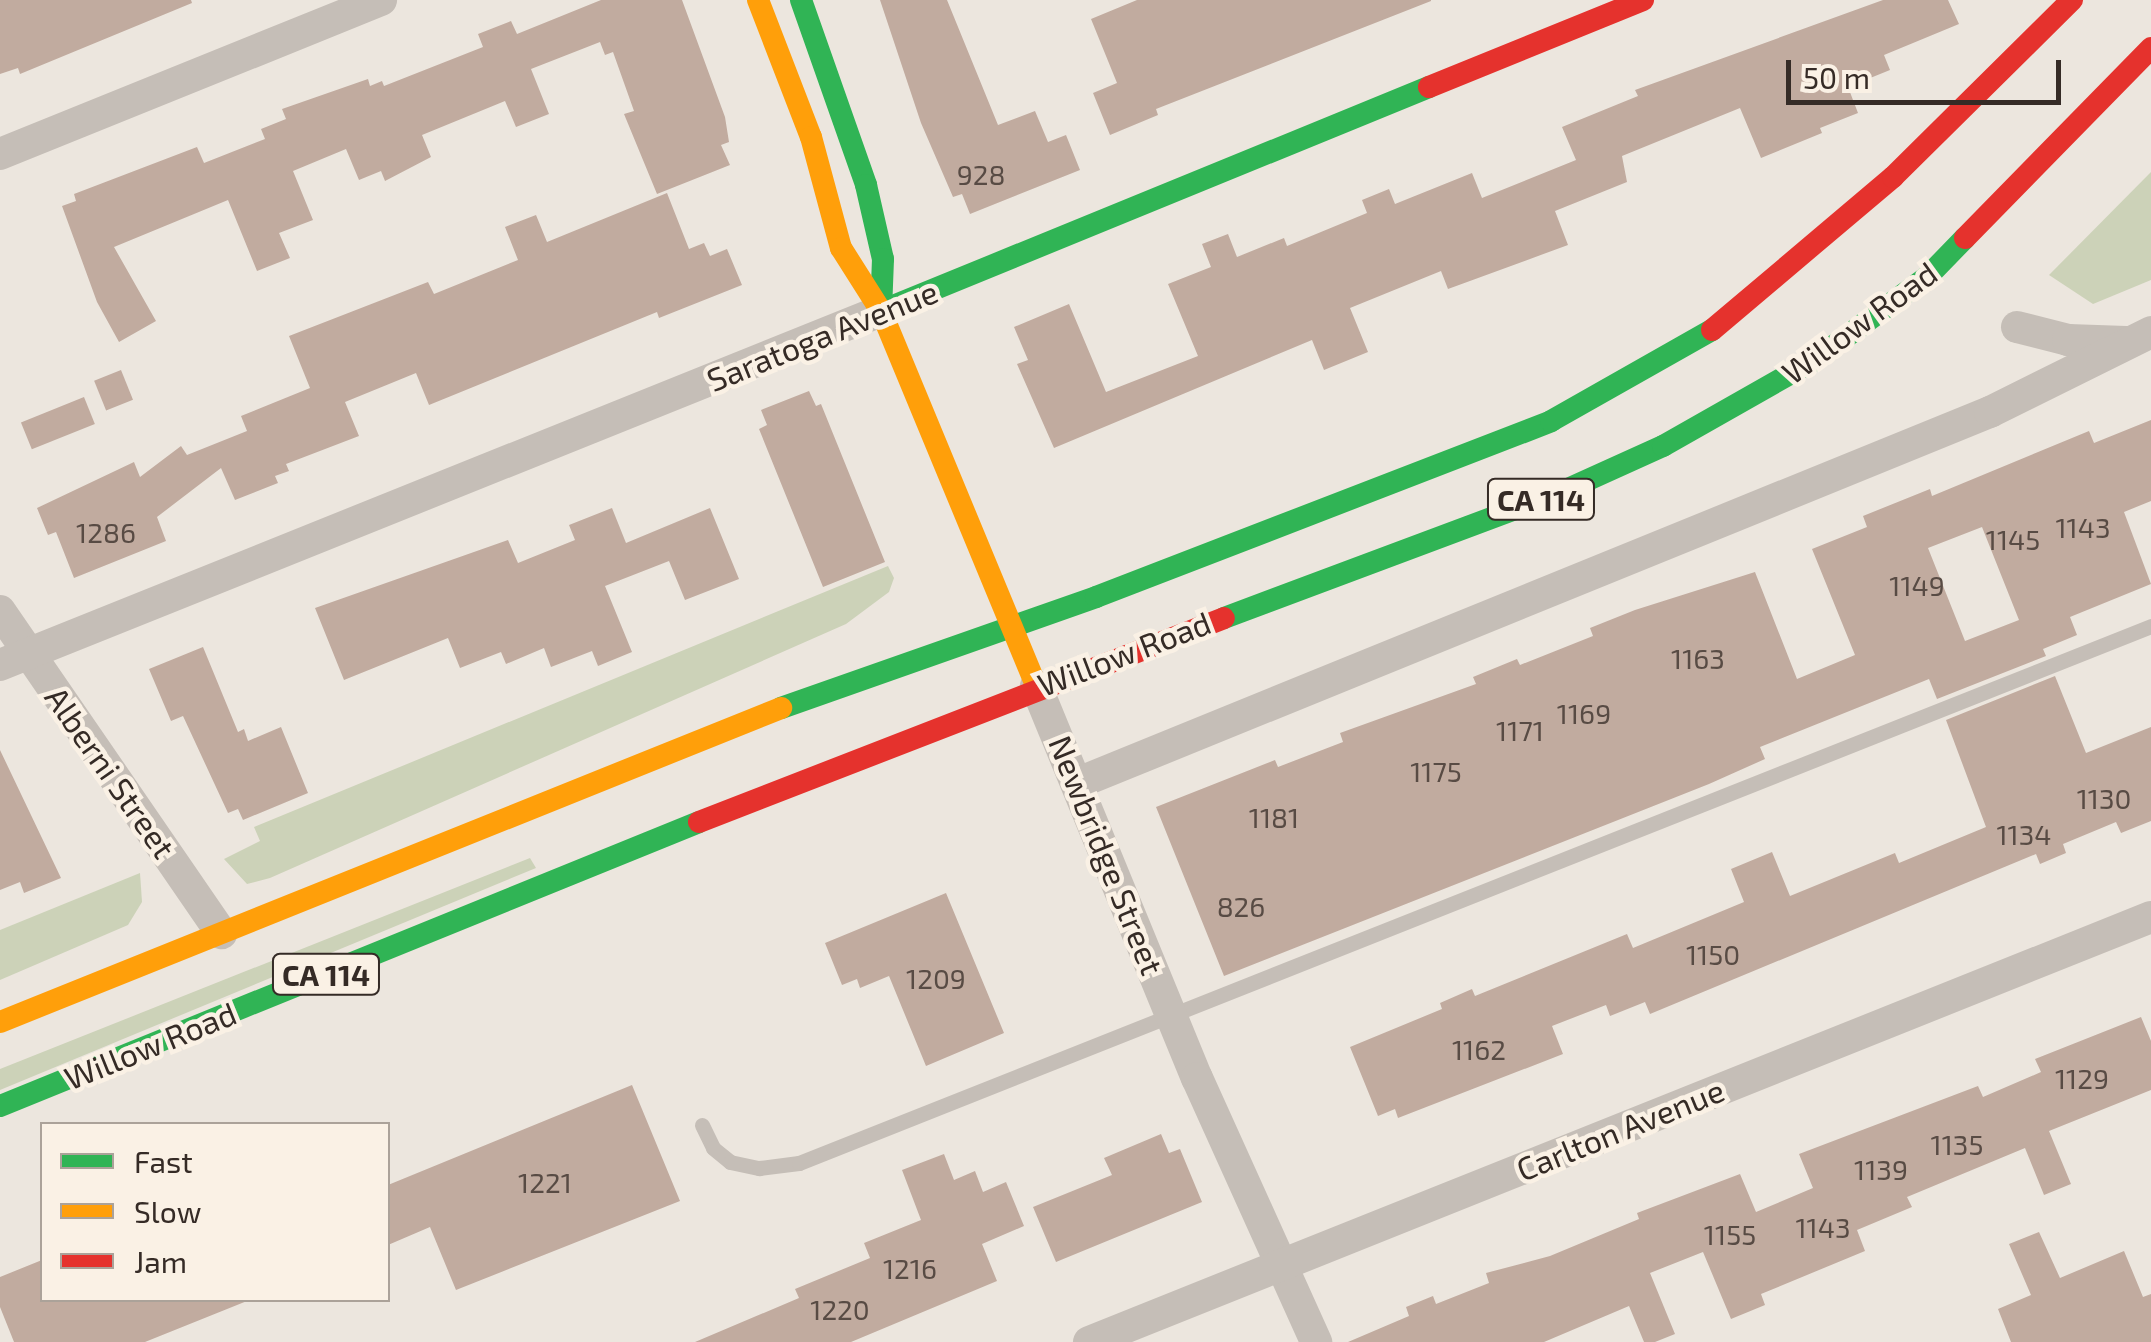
<!DOCTYPE html>
<html>
<head>
<meta charset="utf-8">
<style>
	body { margin:0 }
	#map { position:relative; width:2151px; height:1342px; overflow:hidden; background:#ece6de; font-family:"Exo 2",sans-serif }
	div>[style] { position:absolute }
	.green>* { inset:0; background:#ccd2b8 }
	.building>* { inset:0; background:#c1ab9f; transform-origin:0 0 }
	.lane>* { height:15px; margin:-7.5px; padding:0 7.5px; transform-origin:7.5px; border-radius:7.5px; background:#c5beb7 }
	.street>* { height:32px; margin:-16px; padding:0 16px; transform-origin:16px; border-radius:16px; background:#c5beb7 }
	.fast>* { height:22px; margin:-11px; padding:0 11px; transform-origin:11px; border-radius:11px; background:#30b455 }
	.slow>* { height:22px; margin:-11px; padding:0 11px; transform-origin:11px; border-radius:11px; background:#ff9f0a }
	.jam>* { height:22px; margin:-11px; padding:0 11px; transform-origin:11px; border-radius:11px; background:#e5322d }
	span { translate:-50% -50%; white-space:nowrap; text-align:center; line-height:1.15; -webkit-text-stroke:9px #faf1e5; paint-order:stroke }
	.number-label { font-size:28px; color:#584b44 }
	.number-label span { -webkit-text-stroke-width:0 }
	.shield-label span { padding:2px 8px; background:#faf1e5; border:2px solid; border-radius:8px; -webkit-text-stroke-width:0 }
	.shield-label { font-size:30px; color:#352b26; font-weight:700 }
	.street-label { font-size:32px; color:#352b26 }
	.legend { position:absolute; left:40px; top:1122px; width:350px; height:180px; box-sizing:border-box; background:#faf1e5; border:2px solid #aba299; margin:0; padding:12px 18px; list-style:none; font-size:30px; color:#352b26 }
	.legend li { display:flex; align-items:center; gap:20px; height:50px }
	.legend b { width:50px; border:2px solid #aba299 }
	.scale { position:absolute; left:1786px; top:60px; width:275px; height:45px; box-sizing:border-box; border:5px solid #352b26; border-top:0; padding-left:12px; font-size:30px; line-height:35px; white-space:nowrap; color:#352b26; -webkit-text-stroke:8px #faf1e5; paint-order:stroke }
</style>
</head>
<body>
<div id="map">
	<div class="green">
		<i style="clip-path:polygon(2151px 172px,2151px 280px,2093px 304px,2049px 275px)"></i>
		<i style="clip-path:polygon(888px 566px,894px 578px,889px 592px,846px 624px,270px 878px,247px 884px,224px 859px,260px 841px,254px 827px)"></i>
		<i style="clip-path:polygon(530px 858px,536px 868px,0 1090px,0 1069px)"></i>
		<i style="clip-path:polygon(140px 873px,142px 902px,128px 925px,0 980px,0 930px)"></i>
	</div>
	<div class="building">
		<i style="clip-path:polygon(0 0,191px 0,192px 3px,20px 74px,18px 68px,0 74px)"></i>
		<i style="clip-path:polygon(601px 0,682px 0,725px 117px,729px 142px,721px 145px,730px 165px,657px 194px,624px 114px,634px 111px,613px 52px,605px 55px,600px 42px,531px 69px,549px 114px,516px 127px,505px 101px,422px 135px,431px 157px,385px 181px,381px 171px,359px 180px,346px 149px,293px 171px,313px 220px,279px 233px,290px 258px,257px 271px,228px 200px,114px 247px,156px 321px,119px 342px,97px 302px,62px 206px,76px 201px,74px 194px,197px 147px,204px 163px,265px 139px,261px 129px,286px 119px,282px 109px,368px 79px,370px 86px,382px 81px,384px 86px,483px 47px,478px 34px,511px 21px,517px 34px)"></i>
		<i style="clip-path:polygon(880px 0,947px 0,998px 125px,1035px 111px,1048px 142px,1066px 135px,1080px 170px,970px 214px,962px 194px,953px 197px,921px 123px)"></i>
		<i style="clip-path:polygon(1137px 0,1431px 0,1431px 1px,1156px 109px,1158px 115px,1110px 135px,1093px 93px,1117px 83px,1091px 19px)"></i>
		<i style="clip-path:polygon(1883px 0,1948px 0,1959px 24px,1884px 55px,1890px 70px,1848px 87px,1858px 113px,1820px 128px,1822px 133px,1761px 158px,1740px 108px,1622px 156px,1627px 182px,1555px 211px,1568px 245px,1448px 289px,1441px 271px,1350px 308px,1368px 352px,1324px 370px,1312px 340px,1054px 448px,1017px 364px,1028px 360px,1014px 327px,1069px 304px,1106px 392px,1198px 356px,1168px 284px,1211px 267px,1202px 244px,1228px 234px,1237px 257px,1284px 238px,1287px 246px,1367px 213px,1362px 200px,1389px 189px,1395px 204px,1472px 173px,1482px 198px,1576px 160px,1562px 127px,1638px 96px,1635px 90px)"></i>
		<i style="clip-path:polygon(667px 193px,689px 249px,704px 243px,710px 256px,727px 249px,742px 285px,659px 318px,657px 312px,429px 405px,416px 373px,345px 402px,359px 436px,286px 464px,289px 471px,275px 476px,278px 483px,235px 500px,221px 468px,157px 517px,166px 541px,74px 578px,56px 532px,48px 535px,37px 508px,134px 462px,140px 477px,181px 446px,187px 455px,247px 431px,241px 416px,310px 388px,289px 336px,428px 282px,434px 294px,518px 260px,505px 227px,536px 215px,547px 242px)"></i>
		<i style="left:121px;top:370px;width:32px;height:29px;rotate:68deg"></i>
		<i style="clip-path:polygon(809px 391px,816px 406px,821px 404px,885px 562px,823px 587px,759px 429px,767px 425px,761px 410px)"></i>
		<i style="left:84px;top:397px;width:29px;height:68px;rotate:68deg"></i>
		<i style="clip-path:polygon(evenodd,2151px 420px,2151px 501px,2124px 512px,2151px 584px,2070px 617px,2077px 635px,2043px 649px,2046px 656px,1937px 699px,1929px 679px,1760px 747px,1765px 759px,1709px 784px,1224px 976px,1156px 807px,1275px 760px,1278px 767px,1343px 742px,1340px 733px,1476px 684px,1473px 677px,1517px 659px,1520px 665px,1593px 636px,1590px 628px,1635px 610px,1755px 572px,1797px 679px,1855px 655px,1812px 549px,1867px 527px,1863px 516px,1930px 489px,1932px 496px,2089px 431px,2094px 443px,2151px 420px,1982px 527px,2019px 620px,1965px 641px,1928px 548px,1982px 527px)"></i>
		<i style="clip-path:polygon(612px 508px,626px 543px,710px 508px,739px 579px,685px 600px,669px 561px,605px 586px,632px 652px,598px 666px,592px 651px,551px 667px,544px 648px,506px 664px,501px 652px,460px 668px,448px 638px,344px 680px,315px 608px,508px 540px,518px 563px,575px 540px,569px 525px)"></i>
		<i style="clip-path:polygon(203px 647px,238px 732px,244px 729px,248px 741px,281px 727px,308px 793px,243px 820px,238px 809px,228px 813px,183px 716px,171px 721px,149px 669px)"></i>
		<i style="clip-path:polygon(2055px 676px,2086px 753px,2151px 727px,2151px 821px,2121px 833px,2116px 822px,2063px 844px,2066px 853px,2040px 864px,2036px 854px,1650px 1014px,1645px 1002px,1610px 1016px,1606px 1005px,1552px 1026px,1563px 1054px,1398px 1118px,1395px 1109px,1378px 1116px,1350px 1047px,1442px 1009px,1440px 1003px,1472px 989px,1475px 996px,1627px 934px,1633px 948px,1744px 902px,1731px 869px,1772px 852px,1790px 896px,1895px 853px,1899px 863px,1986px 827px,1946px 720px)"></i>
		<i style="clip-path:polygon(0 750px,61px 878px,24px 893px,20px 882px,0 890px)"></i>
		<i style="clip-path:polygon(946px 893px,1004px 1033px,926px 1066px,889px 976px,860px 988px,857px 979px,842px 985px,825px 943px)"></i>
		<i style="clip-path:polygon(2141px 1017px,2151px 1041px,2151px 1090px,2049px 1131px,2071px 1184px,2044px 1195px,2025px 1148px,1907px 1197px,1912px 1207px,1857px 1230px,1865px 1251px,1761px 1294px,1765px 1305px,1731px 1319px,1703px 1252px,1650px 1273px,1675px 1334px,1655px 1342px,1644px 1342px,1629px 1306px,1544px 1342px,1348px 1342px,1409px 1316px,1406px 1307px,1433px 1296px,1436px 1304px,1489px 1283px,1486px 1273px,1550px 1256px,1639px 1219px,1637px 1213px,1740px 1174px,1756px 1212px,1813px 1188px,1799px 1154px,1978px 1086px,1983px 1097px,2041px 1072px,2035px 1059px)"></i>
		<i style="clip-path:polygon(632px 1085px,680px 1201px,456px 1290px,430px 1227px,388px 1245px,388px 1185px)"></i>
		<i style="clip-path:polygon(1161px 1134px,1169px 1153px,1180px 1149px,1202px 1202px,1056px 1262px,1033px 1207px,1112px 1175px,1104px 1158px)"></i>
		<i style="clip-path:polygon(944px 1154px,954px 1180px,975px 1171px,983px 1192px,1006px 1182px,1024px 1226px,982px 1244px,997px 1281px,851px 1342px,695px 1342px,799px 1298px,795px 1289px,870px 1258px,864px 1243px,921px 1220px,902px 1170px)"></i>
		<i style="clip-path:polygon(2039px 1232px,2060px 1278px,2124px 1251px,2143px 1297px,2151px 1294px,2151px 1342px,2011px 1342px,1998px 1309px,2031px 1295px,2009px 1244px)"></i>
		<i style="clip-path:polygon(42px 1260px,42px 1300px,247px 1301px,145px 1342px,14px 1342px,0 1307px,0 1277px)"></i>
	</div>
	<div class="lane">
		<i style="left:702px;top:1125px;width:25px;rotate:64deg"></i>
		<i style="left:713px;top:1148px;width:22px;rotate:39deg"></i>
		<i style="left:730px;top:1162px;width:30px;rotate:12deg"></i>
		<i style="left:759px;top:1168px;width:40px;rotate:-7.1deg"></i>
		<i style="left:799px;top:1163px;width:1455px;rotate:-21.66deg"></i>
	</div>
	<div class="street">
		<i style="left:0;top:154px;width:411px;rotate:-22deg"></i>
		<i style="left:2017px;top:327px;width:53px;rotate:14.3deg"></i>
		<i style="left:2068px;top:340px;width:58px;rotate:2deg"></i>
		<i style="left:0;top:611px;width:391px;rotate:55.5deg"></i>
		<i style="left:0;top:665px;width:949px;rotate:-21.89deg"></i>
		<i style="left:1036px;top:686px;width:424px;rotate:67.7deg"></i>
		<i style="left:1197px;top:1078px;width:290px;rotate:65.7deg"></i>
		<i style="left:1078px;top:783px;width:985px;rotate:-22.14deg"></i>
		<i style="left:1990px;top:412px;width:180px;rotate:-26.4deg"></i>
		<i style="left:1089px;top:1342px;width:1144px;rotate:-21.81deg"></i>
	</div>
	<div class="fast">
		<i style="left:801px;top:0;width:196px;rotate:70.6deg"></i>
		<i style="left:866px;top:185px;width:76px;rotate:77.1deg"></i>
		<i style="left:883px;top:259px;width:52px;rotate:92.2deg"></i>
		<i style="left:881px;top:311px;width:592px;rotate:-22.23deg"></i>
		<i style="left:1224px;top:618px;width:358px;rotate:-20.5deg"></i>
		<i style="left:1559px;top:493px;width:114px;rotate:-24.3deg"></i>
		<i style="left:1663px;top:446px;width:176px;rotate:-29.6deg"></i>
		<i style="left:1816px;top:359px;width:139px;rotate:-36.5deg"></i>
		<i style="left:1928px;top:276px;width:53px;rotate:-45.8deg"></i>
		<i style="left:781px;top:708px;width:334px;rotate:-19.4deg"></i>
		<i style="left:1096px;top:597px;width:488px;rotate:-21.1deg"></i>
		<i style="left:1551px;top:421px;width:185px;rotate:-29.5deg"></i>
		<i style="left:0;top:1106px;width:754px;rotate:-22.11deg"></i>
	</div>
	<div class="slow">
		<i style="left:758px;top:0;width:147px;rotate:68.9deg"></i>
		<i style="left:811px;top:137px;width:115px;rotate:74.9deg"></i>
		<i style="left:841px;top:248px;width:75px;rotate:57.6deg"></i>
		<i style="left:881px;top:311px;width:406px;rotate:67.5deg"></i>
		<i style="left:0;top:1022px;width:842px;rotate:-21.9deg"></i>
	</div>
	<div class="jam">
		<i style="left:1429px;top:87px;width:231px;rotate:-22.1deg"></i>
		<i style="left:1965px;top:238px;width:266px;rotate:-45.6deg"></i>
		<i style="left:1712px;top:330px;width:237px;rotate:-40.2deg"></i>
		<i style="left:1893px;top:177px;width:252px;rotate:-44.7deg"></i>
		<i style="left:699px;top:822px;width:563px;rotate:-21.23deg"></i>
	</div>
	<div class="number-label">
		<span style="left:981px;top:174px">928</span>
		<span style="left:2083px;top:527px">1143</span>
		<span style="left:106px;top:532px">1286</span>
		<span style="left:2013px;top:539px">1145</span>
		<span style="left:1917px;top:585px">1149</span>
		<span style="left:1698px;top:658px">1163</span>
		<span style="left:1584px;top:713px">1169</span>
		<span style="left:1520px;top:730px">1171</span>
		<span style="left:1436px;top:771px">1175</span>
		<span style="left:2104px;top:798px">1130</span>
		<span style="left:1274px;top:817px">1181</span>
		<span style="left:2024px;top:834px">1134</span>
		<span style="left:1241px;top:906px">826</span>
		<span style="left:1713px;top:954px">1150</span>
		<span style="left:936px;top:978px">1209</span>
		<span style="left:1479px;top:1049px">1162</span>
		<span style="left:2082px;top:1078px">1129</span>
		<span style="left:1957px;top:1144px">1135</span>
		<span style="left:1881px;top:1169px">1139</span>
		<span style="left:545px;top:1182px">1221</span>
		<span style="left:1823px;top:1227px">1143</span>
		<span style="left:1730px;top:1234px">1155</span>
		<span style="left:910px;top:1268px">1216</span>
		<span style="left:840px;top:1309px">1220</span>
	</div>
	<div class="shield-label">
		<span style="left:1541px;top:499px">CA 114</span>
		<span style="left:326px;top:974px">CA 114</span>
	</div>
	<div class="street-label">
		<span style="left:1859px;top:322px;rotate:-36deg">Willow Road</span>
		<span style="left:822px;top:335px;rotate:-22deg">Saratoga Avenue</span>
		<span style="left:1124px;top:653px;rotate:-21deg">Willow Road</span>
		<span style="left:111px;top:772px;rotate:55deg">Alberni Street</span>
		<span style="left:1107px;top:855px;rotate:68deg">Newbridge Street</span>
		<span style="left:150px;top:1045px;rotate:-22deg">Willow Road</span>
		<span style="left:1620px;top:1129px;rotate:-22deg">Carlton Avenue</span>
	</div>
	<ul class="legend">
	<li><b style="height:12px;background:#30b455"></b>Fast</li>
	<li><b style="height:12px;background:#ff9f0a"></b>Slow</li>
	<li><b style="height:12px;background:#e5322d"></b>Jam</li>
	</ul>
	<div class="scale">50 m</div>
</div>
</body>
</html>
